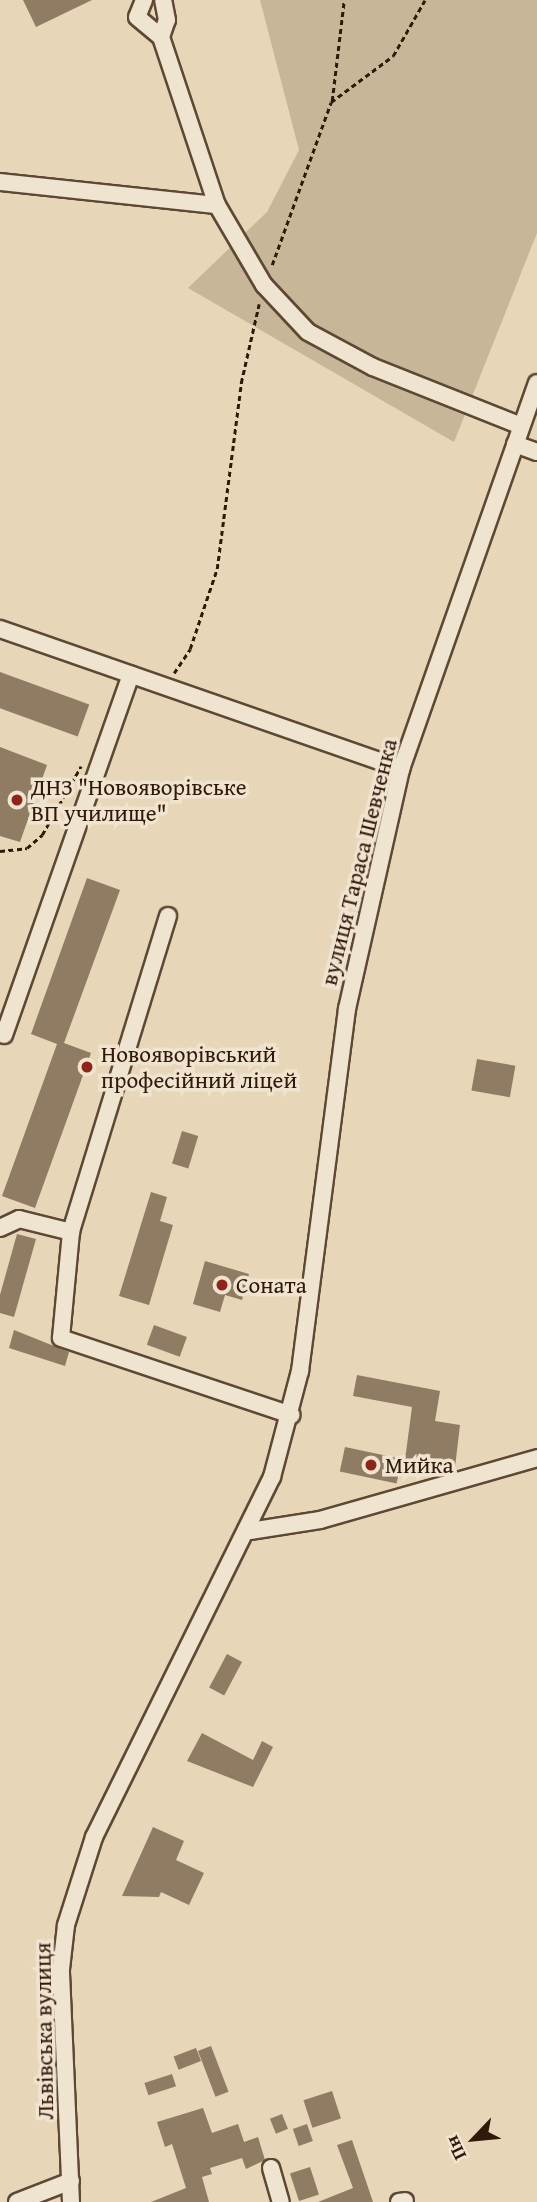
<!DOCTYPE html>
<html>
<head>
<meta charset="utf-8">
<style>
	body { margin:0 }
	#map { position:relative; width:537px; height:2202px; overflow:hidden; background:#e7d6b7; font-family:"Gentium Book Plus",serif }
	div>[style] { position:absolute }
	.green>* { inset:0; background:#c8b699 }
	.building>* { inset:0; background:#907b63; transform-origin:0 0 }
	.path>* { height:2.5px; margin-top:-1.25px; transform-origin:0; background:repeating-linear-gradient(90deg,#311808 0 5px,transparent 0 8.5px) }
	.roads { filter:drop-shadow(2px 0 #5e4834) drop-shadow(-2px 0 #5e4834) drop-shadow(0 2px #5e4834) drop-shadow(0 -2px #5e4834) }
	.minor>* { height:16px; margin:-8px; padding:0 8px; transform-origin:8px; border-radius:8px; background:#efe4d0 }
	.dots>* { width:19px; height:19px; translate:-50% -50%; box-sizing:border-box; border:4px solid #efe4d0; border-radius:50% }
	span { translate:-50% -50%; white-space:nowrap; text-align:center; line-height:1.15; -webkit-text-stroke:7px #efe4d0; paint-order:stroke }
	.poi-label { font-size:23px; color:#311808 }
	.left { translate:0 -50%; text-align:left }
	.street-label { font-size:23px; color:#311808 }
	.north { position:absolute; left:439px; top:2104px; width:70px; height:70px; -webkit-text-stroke:5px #efe4d0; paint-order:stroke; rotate:244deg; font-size:19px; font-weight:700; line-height:28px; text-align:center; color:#311808 }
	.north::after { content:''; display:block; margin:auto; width:24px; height:32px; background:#311808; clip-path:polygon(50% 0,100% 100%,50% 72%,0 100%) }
</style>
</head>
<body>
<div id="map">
	<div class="green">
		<i style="clip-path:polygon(260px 0,537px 0,537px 233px,454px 442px,188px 288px,267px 212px,299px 150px)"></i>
	</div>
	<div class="building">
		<i style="clip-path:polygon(23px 0,92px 0,36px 27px)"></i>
		<i style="left:0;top:672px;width:95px;height:34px;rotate:20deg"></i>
		<i style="clip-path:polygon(0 747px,47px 765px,20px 842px,0 836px)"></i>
		<i style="clip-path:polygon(87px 878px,120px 890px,64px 1043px,91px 1053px,35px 1208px,2px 1196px,57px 1044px,31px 1034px)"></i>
		<i style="left:477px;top:1059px;width:39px;height:32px;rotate:10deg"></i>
		<i style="left:182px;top:1131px;width:17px;height:34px;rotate:17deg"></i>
		<i style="clip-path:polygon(151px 1192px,167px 1197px,160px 1221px,173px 1225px,149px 1305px,119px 1296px)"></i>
		<i style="clip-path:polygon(17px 1234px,36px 1239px,14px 1317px,0 1313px,0 1295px)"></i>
		<i style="clip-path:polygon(205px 1261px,249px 1274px,242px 1300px,225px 1295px,220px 1312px,193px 1304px)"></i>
		<i style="left:154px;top:1325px;width:35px;height:21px;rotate:20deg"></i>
		<i style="clip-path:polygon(14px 1330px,69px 1352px,65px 1366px,9px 1348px)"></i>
		<i style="clip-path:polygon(357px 1375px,440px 1391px,435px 1421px,460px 1425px,455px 1467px,405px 1460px,412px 1407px,353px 1396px)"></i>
		<i style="left:345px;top:1447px;width:58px;height:25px;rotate:12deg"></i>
		<i style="left:227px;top:1654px;width:17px;height:38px;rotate:28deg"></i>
		<i style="clip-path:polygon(202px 1733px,253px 1760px,262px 1741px,273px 1747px,253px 1787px,187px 1761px)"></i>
		<i style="clip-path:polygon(153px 1827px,184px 1841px,176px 1860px,204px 1873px,189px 1905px,161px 1892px,159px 1897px,122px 1896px)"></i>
		<i style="left:211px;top:2046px;width:49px;height:14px;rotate:69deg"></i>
		<i style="left:196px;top:2048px;width:14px;height:24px;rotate:69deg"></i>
		<i style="left:172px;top:2074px;width:13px;height:29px;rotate:72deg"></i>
		<i style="left:332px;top:2091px;width:29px;height:30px;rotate:72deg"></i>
		<i style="clip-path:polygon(203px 2108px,212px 2133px,238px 2124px,244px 2142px,258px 2137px,265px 2160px,246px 2169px,242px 2158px,210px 2168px,212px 2174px,202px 2177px,209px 2202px,151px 2202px,186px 2188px,172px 2144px,165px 2147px,157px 2122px)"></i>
		<i style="left:282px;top:2114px;width:16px;height:13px;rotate:68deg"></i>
		<i style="left:307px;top:2124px;width:18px;height:15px;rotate:71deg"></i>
		<i style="clip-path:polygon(352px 2140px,373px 2202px,318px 2202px,353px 2188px,337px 2145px)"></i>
		<i style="left:310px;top:2167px;width:29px;height:21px;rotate:72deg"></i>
	</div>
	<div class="path">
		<i style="left:332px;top:101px;width:102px;rotate:-83.2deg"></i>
		<i style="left:272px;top:265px;width:173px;rotate:-70.1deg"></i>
		<i style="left:331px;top:102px;width:77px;rotate:-36.6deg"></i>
		<i style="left:393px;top:56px;width:64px;rotate:-60.3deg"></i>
		<i style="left:174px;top:673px;width:29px;rotate:-56deg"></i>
		<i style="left:190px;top:649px;width:84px;rotate:-71.4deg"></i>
		<i style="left:217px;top:569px;width:188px;rotate:-82.6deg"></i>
		<i style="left:241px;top:383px;width:81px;rotate:-77.2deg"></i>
		<i style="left:0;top:851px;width:27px;rotate:-6deg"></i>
		<i style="left:27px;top:848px;width:20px;rotate:-41deg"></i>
		<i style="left:42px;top:835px;width:79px;rotate:-60.5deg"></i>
	</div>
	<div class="roads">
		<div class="minor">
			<i style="left:144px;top:0;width:18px;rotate:112deg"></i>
			<i style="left:137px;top:17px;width:31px;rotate:40deg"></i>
			<i style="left:161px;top:37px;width:177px;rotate:71.6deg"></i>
			<i style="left:161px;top:37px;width:18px;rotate:-71deg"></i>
			<i style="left:167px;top:20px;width:20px;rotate:-101deg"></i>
			<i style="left:0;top:182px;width:218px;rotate:6.1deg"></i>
			<i style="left:217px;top:205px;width:93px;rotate:59.6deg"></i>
			<i style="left:264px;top:285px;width:64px;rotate:46.9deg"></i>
			<i style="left:308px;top:332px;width:74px;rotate:28.3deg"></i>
			<i style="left:373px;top:367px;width:159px;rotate:21.7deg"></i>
			<i style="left:515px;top:444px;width:23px;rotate:20deg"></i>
			<i style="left:0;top:629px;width:425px;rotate:19.2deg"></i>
			<i style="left:168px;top:916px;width:331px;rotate:107.1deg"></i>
			<i style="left:71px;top:1232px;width:106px;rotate:95.4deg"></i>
			<i style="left:61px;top:1338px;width:243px;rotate:18.5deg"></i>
			<i style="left:4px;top:1035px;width:382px;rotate:-70.6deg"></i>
			<i style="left:0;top:1228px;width:21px;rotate:-25deg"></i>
			<i style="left:19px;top:1219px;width:54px;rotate:14deg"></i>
			<i style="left:250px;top:1531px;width:71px;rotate:-8.9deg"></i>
			<i style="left:320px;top:1520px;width:226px;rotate:-15.9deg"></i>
			<i style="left:271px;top:2168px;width:35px;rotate:74deg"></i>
			<i style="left:17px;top:2202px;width:58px;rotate:-21.3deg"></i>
			<i style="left:71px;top:2202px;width:233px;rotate:-92.5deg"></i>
			<i style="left:61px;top:1969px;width:44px;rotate:-83.5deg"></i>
			<i style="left:66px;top:1925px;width:92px;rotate:-72.3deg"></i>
			<i style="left:94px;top:1837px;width:402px;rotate:-63.7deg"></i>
			<i style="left:272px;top:1477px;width:110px;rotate:-75.2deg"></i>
			<i style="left:300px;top:1371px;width:365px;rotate:-82.6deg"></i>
			<i style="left:347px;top:1009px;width:246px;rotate:-77.3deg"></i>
			<i style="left:401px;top:769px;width:409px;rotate:-70.6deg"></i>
			<i style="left:399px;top:2202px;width:6px;rotate:-9deg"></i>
		</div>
	</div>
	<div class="dots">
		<i style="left:17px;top:800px;background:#8f2418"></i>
		<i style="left:87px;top:1067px;background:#8f2418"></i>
		<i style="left:222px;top:1285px;background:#8f2418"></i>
		<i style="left:371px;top:1465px;background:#8f2418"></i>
	</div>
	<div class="poi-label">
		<span class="left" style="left:31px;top:800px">ДНЗ "Новояворівське<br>ВП училище"</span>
		<span class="left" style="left:101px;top:1067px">Новояворівський<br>професійний ліцей</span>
		<span class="left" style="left:236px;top:1285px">Соната</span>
		<span class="left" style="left:385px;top:1465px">Мийка</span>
	</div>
	<div class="street-label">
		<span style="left:359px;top:862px;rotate:-76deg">вулиця Тараса Шевченка</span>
		<span style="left:44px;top:2031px;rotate:-91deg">Львівська вулиця</span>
	</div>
	<div class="north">Пн</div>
</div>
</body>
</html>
